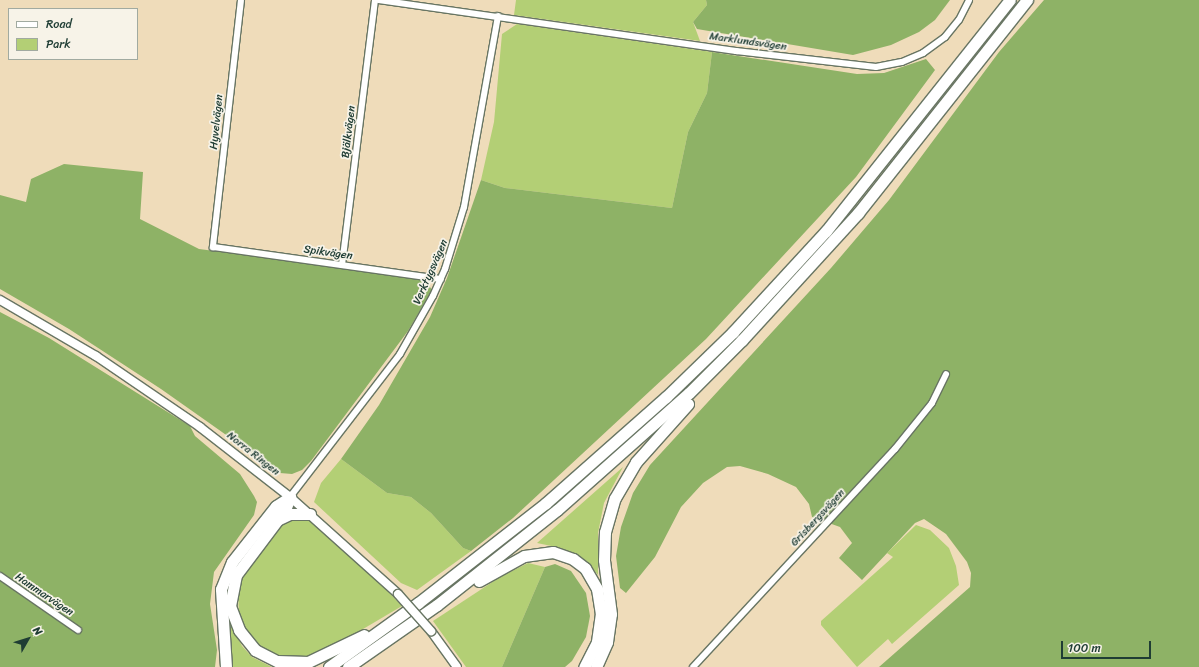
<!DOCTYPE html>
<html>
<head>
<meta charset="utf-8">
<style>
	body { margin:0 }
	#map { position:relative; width:1199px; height:667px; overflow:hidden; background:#efdcba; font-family:Sriracha,sans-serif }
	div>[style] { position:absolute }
	.green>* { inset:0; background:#b3cf75 }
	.forest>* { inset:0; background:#8eb266 }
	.roads { filter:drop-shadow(1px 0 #687563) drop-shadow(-1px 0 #687563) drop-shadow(0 1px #687563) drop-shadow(0 -1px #687563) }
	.street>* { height:6px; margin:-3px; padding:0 3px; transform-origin:3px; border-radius:3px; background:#fff }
	.secondary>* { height:8px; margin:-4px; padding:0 4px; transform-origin:4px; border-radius:4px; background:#fff }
	.highway>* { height:11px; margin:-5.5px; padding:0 5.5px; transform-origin:5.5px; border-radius:5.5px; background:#fff }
	.bridges { filter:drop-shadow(1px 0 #687563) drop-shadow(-1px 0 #687563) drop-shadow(0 1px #687563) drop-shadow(0 -1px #687563) }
	.secondary-bridge>* { height:8px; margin:-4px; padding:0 4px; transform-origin:4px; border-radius:4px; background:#fff }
	span { translate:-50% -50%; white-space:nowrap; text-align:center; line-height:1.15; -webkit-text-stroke:3.5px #f7f3e8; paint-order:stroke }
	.street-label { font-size:11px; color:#1f3d34 }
	.legend { position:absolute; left:8px; top:8px; width:130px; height:52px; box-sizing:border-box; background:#f7f3e8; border:1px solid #a1aaa0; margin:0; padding:5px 7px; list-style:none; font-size:12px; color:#1f3d34 }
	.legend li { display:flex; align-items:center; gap:8px; height:20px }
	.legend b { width:20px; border:1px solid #a1aaa0 }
	.north { position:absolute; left:8px; top:619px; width:40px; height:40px; -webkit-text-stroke:3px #f7f3e8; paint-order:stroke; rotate:51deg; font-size:11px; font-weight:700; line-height:16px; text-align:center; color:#1f3d34 }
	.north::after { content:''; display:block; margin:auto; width:14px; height:18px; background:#1f3d34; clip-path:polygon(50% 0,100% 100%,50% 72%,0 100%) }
	.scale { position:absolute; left:1061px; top:641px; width:90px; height:18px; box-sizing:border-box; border:2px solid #1f3d34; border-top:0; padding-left:5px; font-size:12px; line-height:14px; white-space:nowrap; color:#1f3d34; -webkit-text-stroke:3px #f7f3e8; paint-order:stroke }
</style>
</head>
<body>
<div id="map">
	<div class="green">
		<i style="clip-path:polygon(516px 0,706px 0,707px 5px,693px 22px,700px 41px,514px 15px)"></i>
		<i style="clip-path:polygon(517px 24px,712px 52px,707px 93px,688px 132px,672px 208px,505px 188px,481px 180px,494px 122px,502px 34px)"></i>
		<i style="clip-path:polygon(341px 459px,387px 493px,411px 497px,431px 513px,463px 548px,471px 551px,417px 590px,401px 583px,314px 502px,321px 483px)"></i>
		<i style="clip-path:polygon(623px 467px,604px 503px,598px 533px,598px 575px,588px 563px,561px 548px,537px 543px)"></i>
		<i style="clip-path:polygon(293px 517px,301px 517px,314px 522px,376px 579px,402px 606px,336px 645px,300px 659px,277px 655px,261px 647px,246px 631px,239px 612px,238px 595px,243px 574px,262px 548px,282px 524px)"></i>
		<i style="clip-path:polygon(916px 525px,930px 530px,949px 548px,956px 566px,959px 585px,892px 644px,888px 639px,857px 667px,821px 625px,821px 621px,893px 557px,887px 553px)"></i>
		<i style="clip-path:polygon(528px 563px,545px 567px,502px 667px,466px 667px,433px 621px,500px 577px)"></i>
		<i style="clip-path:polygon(230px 622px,242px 646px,252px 657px,272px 667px,230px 667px)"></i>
	</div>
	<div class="forest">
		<i style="clip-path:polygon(706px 0,950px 0,935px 20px,919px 32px,891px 45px,853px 55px,697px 29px,693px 22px,707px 5px)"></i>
		<i style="clip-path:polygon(1044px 0,1199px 0,1199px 667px,879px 667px,970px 587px,971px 573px,967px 562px,946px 534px,924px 519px,915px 523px,862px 580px,839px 558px,852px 543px,840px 527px,812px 517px,809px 504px,796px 487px,768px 474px,740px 466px,727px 467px,703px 483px,681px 507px,655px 557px,626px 593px,620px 588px,616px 556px,621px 527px,633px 493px,650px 465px,831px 268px,889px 200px,999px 52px)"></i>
		<i style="clip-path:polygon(712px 52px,857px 74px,884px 73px,926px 59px,935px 70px,856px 177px,706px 339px,513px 518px,471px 551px,463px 548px,431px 513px,411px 497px,387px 493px,341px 459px,379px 405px,430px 317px,447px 278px,481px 180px,505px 188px,672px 208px,688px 132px,707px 93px)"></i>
		<i style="clip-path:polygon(64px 164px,143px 172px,140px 219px,199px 249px,424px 278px,432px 290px,408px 331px,311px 461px,302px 470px,292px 474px,280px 473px,161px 389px,69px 329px,0 289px,0 195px,26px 202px,31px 179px)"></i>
		<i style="clip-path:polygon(0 312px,49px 338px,190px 426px,195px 436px,240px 474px,254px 496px,257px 502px,254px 515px,214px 572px,210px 604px,217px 650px,215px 667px,0 667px)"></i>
		<i style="clip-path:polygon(555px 564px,571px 571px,586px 593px,590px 616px,586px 637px,572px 661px,565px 667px,502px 667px,545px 567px)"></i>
	</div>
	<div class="roads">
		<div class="street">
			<i style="left:241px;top:0;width:249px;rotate:96.5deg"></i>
			<i style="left:213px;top:247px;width:230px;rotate:8deg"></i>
			<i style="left:378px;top:0;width:362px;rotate:8.1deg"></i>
			<i style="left:736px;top:51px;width:141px;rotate:6.5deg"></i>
			<i style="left:876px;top:67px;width:26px;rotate:-11deg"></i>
			<i style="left:902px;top:62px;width:23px;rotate:-23deg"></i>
			<i style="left:923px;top:53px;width:27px;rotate:-36deg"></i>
			<i style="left:945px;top:37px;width:22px;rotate:-51deg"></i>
			<i style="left:959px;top:20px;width:22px;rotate:-63deg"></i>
			<i style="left:342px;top:265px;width:267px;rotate:-82.9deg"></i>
			<i style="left:290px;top:497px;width:180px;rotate:-52.4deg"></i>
			<i style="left:400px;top:354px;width:67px;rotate:-60.4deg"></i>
			<i style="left:433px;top:296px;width:30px;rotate:-66deg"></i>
			<i style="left:445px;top:269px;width:65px;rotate:-73deg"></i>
			<i style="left:464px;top:207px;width:194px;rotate:-79.9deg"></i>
			<i style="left:0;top:576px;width:95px;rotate:34.7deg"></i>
			<i style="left:693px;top:667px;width:297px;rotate:-47.2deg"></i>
			<i style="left:895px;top:449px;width:59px;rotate:-51.2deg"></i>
			<i style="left:932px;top:403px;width:32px;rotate:-64deg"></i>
		</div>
		<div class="secondary">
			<i style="left:0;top:300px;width:111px;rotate:30.3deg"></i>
			<i style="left:96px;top:356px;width:126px;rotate:34.3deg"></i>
			<i style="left:200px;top:427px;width:114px;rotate:37.9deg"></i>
			<i style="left:290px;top:497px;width:145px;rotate:41.9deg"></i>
			<i style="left:431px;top:631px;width:44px;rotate:54.2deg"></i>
		</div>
		<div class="highway">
			<i style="left:290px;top:497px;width:14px;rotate:111deg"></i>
			<i style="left:285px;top:510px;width:81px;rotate:127deg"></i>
			<i style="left:236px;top:575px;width:32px;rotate:101deg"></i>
			<i style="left:230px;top:606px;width:26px;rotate:69deg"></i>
			<i style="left:239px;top:630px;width:26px;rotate:51deg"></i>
			<i style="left:255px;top:650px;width:25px;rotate:27deg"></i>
			<i style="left:277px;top:661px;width:31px;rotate:2deg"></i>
			<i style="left:308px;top:662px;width:62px;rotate:-25.7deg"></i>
			<i style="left:277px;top:520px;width:14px;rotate:-25deg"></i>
			<i style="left:290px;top:514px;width:20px"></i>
			<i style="left:479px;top:581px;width:51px;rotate:-29.1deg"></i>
			<i style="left:524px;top:556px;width:29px;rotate:-8deg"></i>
			<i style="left:553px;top:552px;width:21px;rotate:19deg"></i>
			<i style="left:573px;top:559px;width:15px;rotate:37deg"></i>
			<i style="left:585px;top:568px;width:24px;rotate:60deg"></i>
			<i style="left:597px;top:589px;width:24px;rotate:81deg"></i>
			<i style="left:601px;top:613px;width:29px;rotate:98deg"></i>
			<i style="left:597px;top:642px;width:28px;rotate:117deg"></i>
			<i style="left:226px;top:667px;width:78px;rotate:-93.7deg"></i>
			<i style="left:221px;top:589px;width:29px;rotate:-68deg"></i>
			<i style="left:232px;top:562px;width:71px;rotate:-51.8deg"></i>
			<i style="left:276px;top:506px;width:17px;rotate:-33deg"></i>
			<i style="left:329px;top:667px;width:110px;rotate:-35.7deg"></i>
			<i style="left:418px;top:603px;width:162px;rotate:-38deg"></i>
			<i style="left:546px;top:503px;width:160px;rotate:-41.5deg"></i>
			<i style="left:666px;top:397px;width:93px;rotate:-44.1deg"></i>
			<i style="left:733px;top:332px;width:137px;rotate:-47.4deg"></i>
			<i style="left:826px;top:231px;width:295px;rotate:-51.5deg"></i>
			<i style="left:348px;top:667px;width:108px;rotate:-34.9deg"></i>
			<i style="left:437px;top:605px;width:153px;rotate:-38.4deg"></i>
			<i style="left:557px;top:510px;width:176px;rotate:-41.6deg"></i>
			<i style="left:689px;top:393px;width:75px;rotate:-45deg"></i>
			<i style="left:742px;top:340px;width:172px;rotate:-47.6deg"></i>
			<i style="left:858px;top:213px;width:272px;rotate:-51.6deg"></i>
			<i style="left:596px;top:667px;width:27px;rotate:-66deg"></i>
			<i style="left:607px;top:642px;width:28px;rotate:-82deg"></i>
			<i style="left:611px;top:614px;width:54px;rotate:-97.4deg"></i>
			<i style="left:604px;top:560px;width:28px;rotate:-88deg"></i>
			<i style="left:605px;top:532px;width:35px;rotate:-74deg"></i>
			<i style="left:615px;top:498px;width:42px;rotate:-59.7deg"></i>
			<i style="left:636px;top:462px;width:78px;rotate:-48.1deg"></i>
		</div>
	</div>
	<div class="bridges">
		<div class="secondary-bridge">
			<i style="left:398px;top:594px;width:50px;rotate:48.3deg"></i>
		</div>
	</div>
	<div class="street-label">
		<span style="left:748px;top:42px;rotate:8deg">Marklundsvägen</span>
		<span style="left:217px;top:122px;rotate:-84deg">Hyvelvägen</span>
		<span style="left:349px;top:132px;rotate:-83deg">Bjälkvägen</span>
		<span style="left:328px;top:253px;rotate:8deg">Spikvägen</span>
		<span style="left:431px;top:272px;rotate:-66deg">Verktygsvägen</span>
		<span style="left:253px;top:454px;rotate:38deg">Norra Ringen</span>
		<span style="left:818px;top:518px;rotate:-47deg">Grisbergsvägen</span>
		<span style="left:44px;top:595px;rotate:34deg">Hammarvägen</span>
	</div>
	<ul class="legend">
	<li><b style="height:5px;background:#fff"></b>Road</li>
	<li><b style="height:11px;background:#b3cf75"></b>Park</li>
	</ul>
	<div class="north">N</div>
	<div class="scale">100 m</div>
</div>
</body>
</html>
